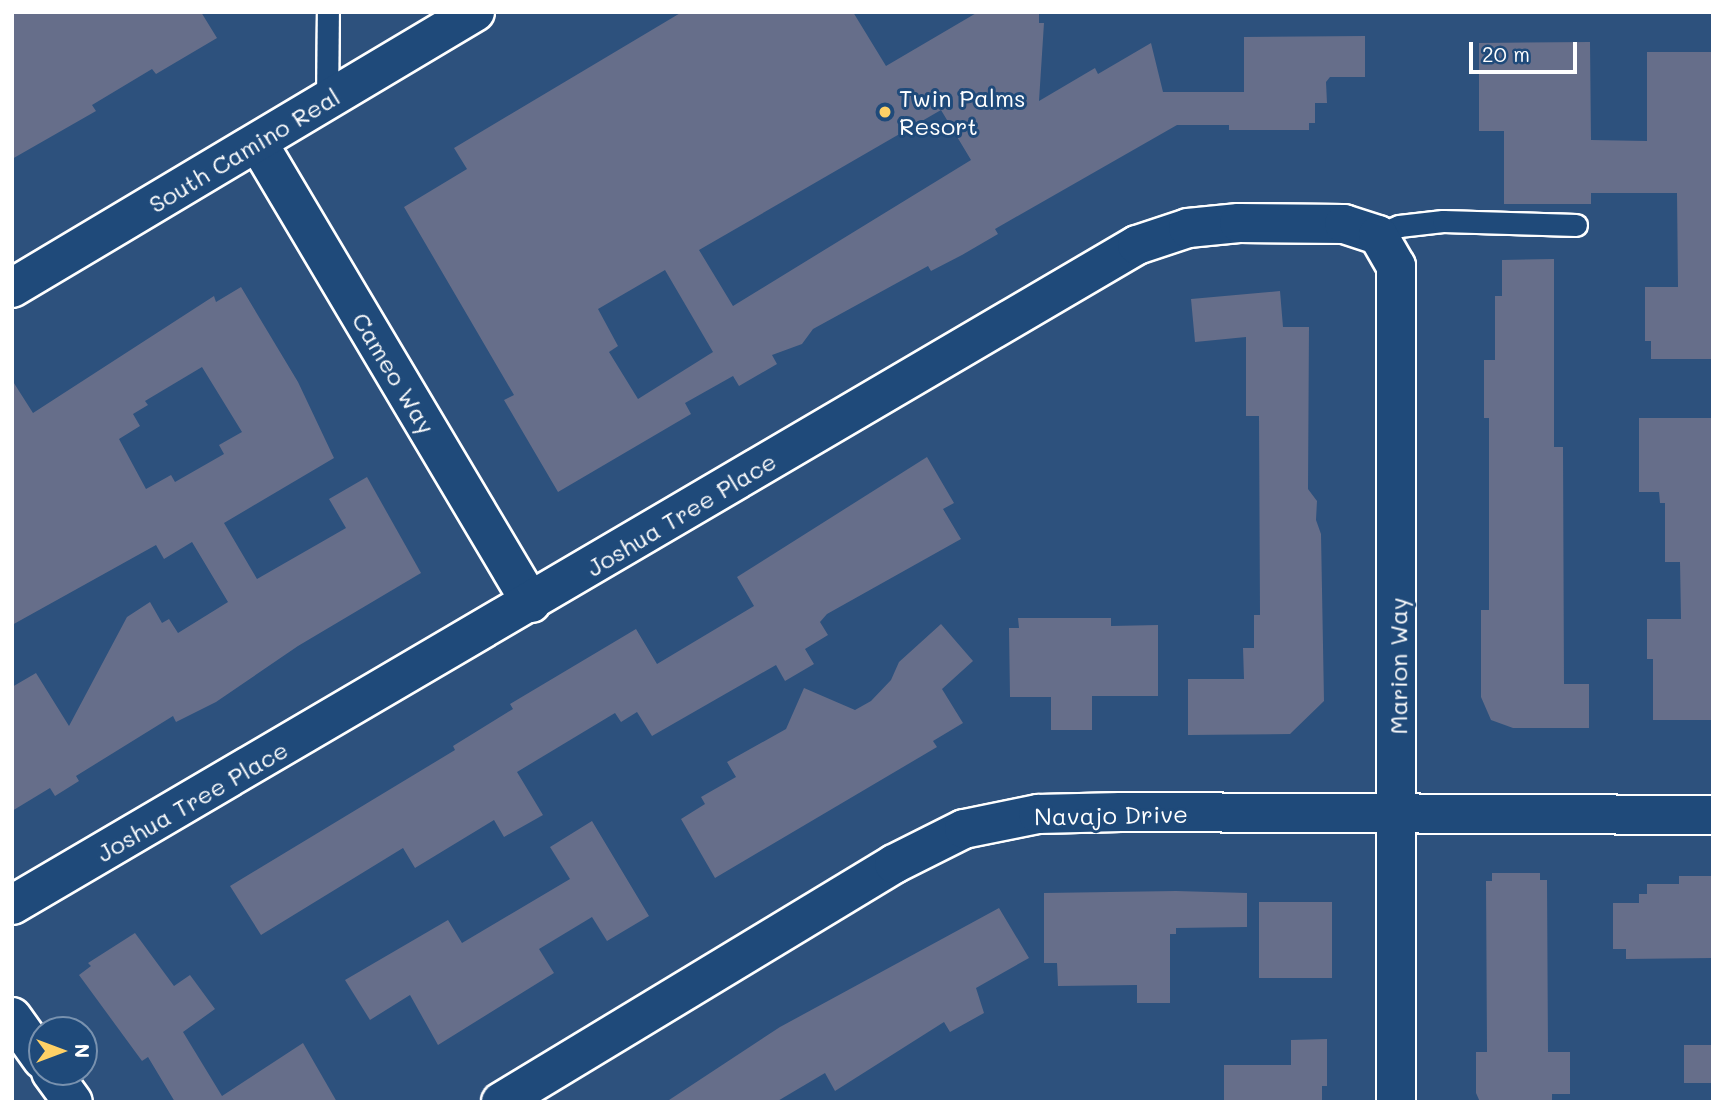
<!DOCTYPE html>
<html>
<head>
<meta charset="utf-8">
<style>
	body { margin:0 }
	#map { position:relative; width:1725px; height:1114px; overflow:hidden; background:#2d517d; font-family:Mali,sans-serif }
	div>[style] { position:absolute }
	.building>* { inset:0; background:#666e8a; transform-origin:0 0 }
	.roads { filter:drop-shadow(2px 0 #fff) drop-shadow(-2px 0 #fff) drop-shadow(0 2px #fff) drop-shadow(0 -2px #fff) }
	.lane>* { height:21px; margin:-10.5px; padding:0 10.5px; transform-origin:10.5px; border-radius:10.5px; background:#1f4a7a }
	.street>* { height:38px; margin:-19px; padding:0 19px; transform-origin:19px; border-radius:19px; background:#1f4a7a }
	.secondary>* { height:38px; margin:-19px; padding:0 19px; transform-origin:19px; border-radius:19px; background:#1f4a7a }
	.dots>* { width:19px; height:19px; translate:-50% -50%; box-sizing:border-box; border:4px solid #1f4a7a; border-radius:50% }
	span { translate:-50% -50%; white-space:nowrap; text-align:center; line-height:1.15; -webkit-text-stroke:6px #1f4a7a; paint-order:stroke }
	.poi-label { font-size:24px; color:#fff }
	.left { translate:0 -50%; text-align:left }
	.street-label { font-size:24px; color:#fff }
	.frame { position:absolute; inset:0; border:14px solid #fff; pointer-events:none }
	.north { position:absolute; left:28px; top:1016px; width:70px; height:70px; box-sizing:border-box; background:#1f4a7a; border:2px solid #7992af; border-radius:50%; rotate:90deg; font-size:19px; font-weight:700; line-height:28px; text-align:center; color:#fff }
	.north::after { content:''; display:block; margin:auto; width:24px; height:32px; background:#ffd166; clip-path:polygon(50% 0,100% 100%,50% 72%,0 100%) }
	.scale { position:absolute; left:1469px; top:42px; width:108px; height:32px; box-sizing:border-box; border:4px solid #fff; border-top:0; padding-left:9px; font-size:21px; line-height:24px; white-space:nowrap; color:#fff; -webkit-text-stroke:5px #1f4a7a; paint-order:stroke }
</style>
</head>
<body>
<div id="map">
	<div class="building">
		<i style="clip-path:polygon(12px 12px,201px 12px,217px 38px,156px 74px,152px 69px,92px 105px,96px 111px,12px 159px)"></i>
		<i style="clip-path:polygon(evenodd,682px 12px,853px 12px,886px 66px,978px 12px,1039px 12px,1039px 23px,1044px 23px,1039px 101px,1095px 68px,1098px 74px,1151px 43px,1163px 92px,1244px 92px,1244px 37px,1365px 36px,1365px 77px,1330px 77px,1326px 82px,1327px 103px,1315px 103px,1315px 123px,1309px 123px,1309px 130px,1229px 130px,1229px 125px,1177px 125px,995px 229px,998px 234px,962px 255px,931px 271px,928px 266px,813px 329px,802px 344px,772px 355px,777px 364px,739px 386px,733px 376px,685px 403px,691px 414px,558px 492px,504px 400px,514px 395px,404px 207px,467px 169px,454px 148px,682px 12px,941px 110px,971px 160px,733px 306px,699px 250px,941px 110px,682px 12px,665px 270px,713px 352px,638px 399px,609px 352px,618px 346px,598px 309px,665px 270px)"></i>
		<i style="clip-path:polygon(1590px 42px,1591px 140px,1647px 141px,1647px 52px,1713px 52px,1713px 359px,1651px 359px,1651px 341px,1645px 341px,1645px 287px,1678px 287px,1677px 193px,1591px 193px,1591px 204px,1504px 204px,1504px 131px,1479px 131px,1479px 43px)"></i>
		<i style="clip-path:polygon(1554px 259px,1554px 447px,1563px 447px,1564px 684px,1589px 684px,1589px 728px,1513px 728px,1491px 720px,1481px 697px,1481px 610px,1489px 610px,1489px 418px,1484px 418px,1484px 360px,1495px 360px,1495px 296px,1502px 296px,1502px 260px)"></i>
		<i style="clip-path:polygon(evenodd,241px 287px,298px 382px,334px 458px,224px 523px,257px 579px,346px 528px,329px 499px,367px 477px,421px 573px,298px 646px,216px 702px,176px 722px,173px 716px,76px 776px,79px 781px,55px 796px,50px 788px,12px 811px,12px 687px,36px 673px,69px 726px,127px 617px,150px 602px,162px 623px,169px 619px,178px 633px,228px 602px,192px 542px,164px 559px,156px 545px,12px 625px,12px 380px,33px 413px,214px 296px,216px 302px,241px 287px,202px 367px,242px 432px,219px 445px,224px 454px,175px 482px,171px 475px,146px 489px,119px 439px,140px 426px,133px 414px,148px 405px,145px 401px,202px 367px)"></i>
		<i style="clip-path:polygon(1280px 291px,1283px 327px,1309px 327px,1308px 489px,1317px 501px,1316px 520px,1321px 534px,1324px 701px,1290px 734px,1188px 735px,1188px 679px,1244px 679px,1243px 648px,1254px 648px,1254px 615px,1260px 615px,1259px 416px,1246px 416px,1246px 337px,1195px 342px,1191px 299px)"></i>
		<i style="clip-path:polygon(1639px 418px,1711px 418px,1713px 720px,1653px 720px,1653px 659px,1647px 659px,1647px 619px,1681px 619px,1680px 562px,1665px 562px,1665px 503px,1660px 503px,1659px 492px,1639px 492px)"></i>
		<i style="clip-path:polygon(927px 457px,954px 503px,943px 509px,961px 539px,827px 614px,820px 622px,828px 635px,805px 649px,814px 664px,785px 681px,776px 665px,652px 736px,637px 712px,621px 722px,615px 713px,517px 772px,543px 815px,504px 837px,494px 820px,415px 868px,403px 848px,261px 935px,230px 886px,455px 750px,453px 746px,513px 709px,510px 704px,636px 629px,657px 664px,754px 606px,737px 577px)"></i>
		<i style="clip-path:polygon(1018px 618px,1111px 618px,1111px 626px,1158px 625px,1158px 696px,1092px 696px,1092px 730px,1051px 730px,1051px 697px,1010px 697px,1009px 628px,1019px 628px)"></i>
		<i style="clip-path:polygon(941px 624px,973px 661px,942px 689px,963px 723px,933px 741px,937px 747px,715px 878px,681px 819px,705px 804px,701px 797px,736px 777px,727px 762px,786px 729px,804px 688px,855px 710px,871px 701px,891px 680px,899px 662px)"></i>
		<i style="clip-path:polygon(592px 821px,649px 916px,607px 941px,592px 917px,539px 949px,554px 973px,438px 1045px,410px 995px,370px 1020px,345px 980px,448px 920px,462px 943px,570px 879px,550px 847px)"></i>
		<i style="clip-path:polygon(1492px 873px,1540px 873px,1540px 880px,1547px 880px,1548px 1052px,1570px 1052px,1570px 1094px,1552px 1094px,1552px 1102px,1480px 1102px,1476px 1093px,1476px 1052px,1487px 1052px,1486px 881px,1492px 881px)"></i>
		<i style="clip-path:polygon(1679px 876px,1713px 876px,1713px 958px,1626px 959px,1626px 949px,1613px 949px,1613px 903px,1639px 903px,1639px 894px,1647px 894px,1647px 884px,1679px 884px)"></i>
		<i style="clip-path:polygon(1176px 891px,1247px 893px,1247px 927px,1176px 928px,1176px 934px,1170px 934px,1170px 1003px,1137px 1003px,1137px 985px,1058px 986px,1057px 963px,1044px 963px,1044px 893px)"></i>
		<i style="left:1259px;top:902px;width:73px;height:76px"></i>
		<i style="clip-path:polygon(999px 908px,1029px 958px,976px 988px,984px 1013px,950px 1032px,944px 1022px,835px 1091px,825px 1073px,776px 1102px,666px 1102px,780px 1027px)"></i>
		<i style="clip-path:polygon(135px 933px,174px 986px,190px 975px,215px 1009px,183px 1032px,222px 1096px,303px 1043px,337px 1102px,175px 1102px,148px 1057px,142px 1061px,79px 975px,91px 966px,88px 963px)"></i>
		<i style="clip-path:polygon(1327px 1039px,1327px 1086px,1322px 1086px,1322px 1102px,1224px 1102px,1224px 1065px,1291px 1065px,1291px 1040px)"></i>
		<i style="left:1684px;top:1045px;width:29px;height:38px"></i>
	</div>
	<div class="roads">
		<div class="lane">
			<i style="left:327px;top:101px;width:89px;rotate:-89.4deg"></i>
			<i style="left:1378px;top:235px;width:23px;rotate:-23deg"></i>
			<i style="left:1399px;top:226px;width:44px;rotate:-6.5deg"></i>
			<i style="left:1443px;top:221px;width:133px;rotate:1.7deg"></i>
		</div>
		<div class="street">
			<i style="left:258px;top:143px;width:535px;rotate:59.31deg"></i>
			<i style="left:12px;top:905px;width:1304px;rotate:-30.4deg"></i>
			<i style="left:1137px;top:245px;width:54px;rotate:-18.4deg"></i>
			<i style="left:1188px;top:228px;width:51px;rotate:-5.6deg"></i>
			<i style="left:1239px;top:223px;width:105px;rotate:0.5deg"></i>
			<i style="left:1344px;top:224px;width:36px;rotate:18deg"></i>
			<i style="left:1378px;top:235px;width:36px;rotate:60deg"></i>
			<i style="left:1396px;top:266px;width:836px;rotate:90deg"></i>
			<i style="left:12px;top:1017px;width:52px;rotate:54.5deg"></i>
			<i style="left:51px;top:1072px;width:37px;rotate:54deg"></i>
			<i style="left:501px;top:1102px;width:459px;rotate:-31.2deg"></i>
			<i style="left:894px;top:864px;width:78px;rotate:-26.6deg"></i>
			<i style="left:964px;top:829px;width:76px;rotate:-11.5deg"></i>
			<i style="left:1038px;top:814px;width:83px;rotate:-1.4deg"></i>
			<i style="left:1121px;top:812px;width:592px;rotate:0.29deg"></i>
		</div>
		<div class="secondary">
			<i style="left:12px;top:288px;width:539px;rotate:-30.8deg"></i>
		</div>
	</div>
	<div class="dots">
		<i style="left:885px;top:112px;background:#ffd166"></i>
	</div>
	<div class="poi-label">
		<span class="left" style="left:899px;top:112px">Twin Palms<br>Resort</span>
	</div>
	<div class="street-label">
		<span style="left:244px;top:150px;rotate:-31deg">South Camino Real</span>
		<span style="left:394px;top:373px;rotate:59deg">Cameo Way</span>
		<span style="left:681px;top:514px;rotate:-31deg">Joshua Tree Place</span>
		<span style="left:1398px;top:666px;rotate:-90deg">Marion Way</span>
		<span style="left:192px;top:801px;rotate:-30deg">Joshua Tree Place</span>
		<span style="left:1111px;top:815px;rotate:-1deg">Navajo Drive</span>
	</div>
	<div class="frame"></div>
	<div class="north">N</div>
	<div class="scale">20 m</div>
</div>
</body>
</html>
